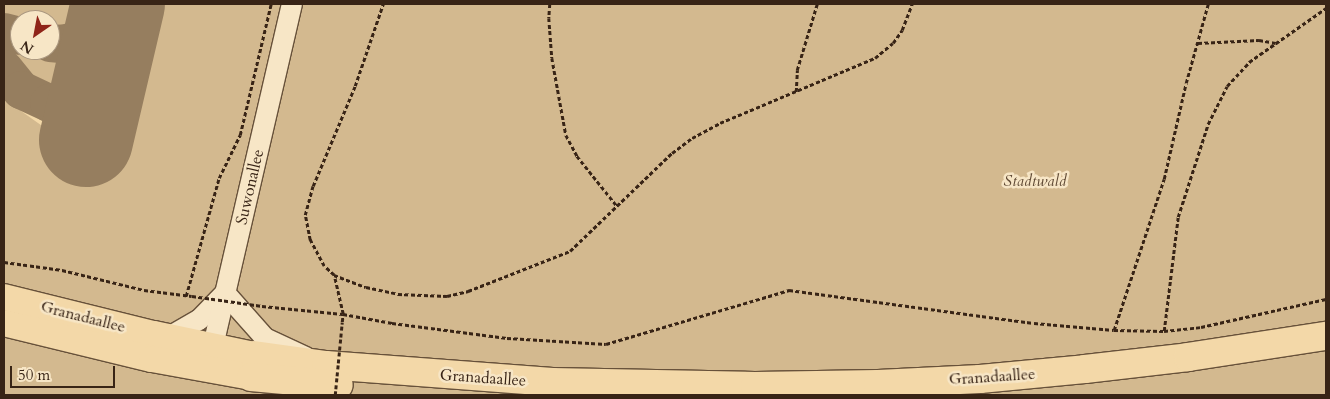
<!DOCTYPE html>
<html>
<head>
<meta charset="utf-8">
<style>
	body { margin:0 }
	#map { position:relative; width:1330px; height:399px; overflow:hidden; background:#f3d8a8; font-family:Cardo,serif }
	div>[style] { position:absolute }
	.green>* { inset:0; background:#d3b98f }
	.taxiway>* { height:38px; margin:-19px; padding:0 19px; transform-origin:19px; border-radius:19px; background:#967e5f }
	.runway>* { height:94px; margin:-47px; padding:0 47px; transform-origin:47px; border-radius:47px; background:#967e5f }
	.path>* { height:2.5px; margin-top:-1.25px; transform-origin:0; background:repeating-linear-gradient(90deg,#382416 0 4px,transparent 0 6.5px) }
	.roads { filter:drop-shadow(1px 0 #67513a) drop-shadow(-1px 0 #67513a) drop-shadow(0 1px #67513a) drop-shadow(0 -1px #67513a) }
	.tertiary>* { height:20px; margin:-10px; padding:0 10px; transform-origin:10px; border-radius:10px; background:#f7e6c6 }
	.primary>* { height:26px; margin:-13px; padding:0 13px; transform-origin:13px; border-radius:13px; background:#f3d8a8 }
	.trunk>* { height:28px; margin:-14px; padding:0 14px; transform-origin:14px; border-radius:14px; background:#f3d8a8 }
	.path-bridge>* { height:2.5px; margin-top:-1.25px; transform-origin:0; background:repeating-linear-gradient(90deg,#382416 0 4px,transparent 0 6.5px) }
	span { translate:-50% -50%; white-space:nowrap; text-align:center; line-height:1.15; -webkit-text-stroke:5px #f7e6c6; paint-order:stroke }
	.park-label { font-size:16px; color:#5f4934; font-style:italic }
	.street-label { font-size:16px; color:#382416 }
	.frame { position:absolute; inset:0; border:5px solid #382416; pointer-events:none }
	.north { position:absolute; left:10px; top:10px; width:50px; height:50px; box-sizing:border-box; background:#f7e6c6; border:1px solid #ab9880; border-radius:50%; rotate:213deg; font-size:14px; font-weight:700; line-height:20px; text-align:center; color:#382416 }
	.north::after { content:''; display:block; margin:auto; width:18px; height:22px; background:#8f2418; clip-path:polygon(50% 0,100% 100%,50% 72%,0 100%) }
	.scale { position:absolute; left:10px; top:366px; width:105px; height:22px; box-sizing:border-box; border:2px solid #382416; border-top:0; padding-left:6px; font-size:15px; line-height:18px; white-space:nowrap; color:#382416; -webkit-text-stroke:4px #f7e6c6; paint-order:stroke }
</style>
</head>
<body>
<div id="map">
	<div class="green">
		<i style="clip-path:polygon(4px 4px,86px 4px,83px 19px,75px 28px,65px 35px,54px 38px,50px 38px,50px 20px,20px 20px,20px 31px,4px 27px)"></i>
		<i style="clip-path:polygon(149px 4px,1326px 4px,1326px 395px,4px 395px,4px 83px,21px 111px,55px 135px,115px 149px)"></i>
		<i style="clip-path:polygon(4px 42px,20px 45px,20px 50px,41px 50px,69px 57px,71px 63px,69px 70px,64px 76px,51px 84px,40px 87px,26px 83px,18px 77px,4px 56px)"></i>
	</div>
	<div class="taxiway">
		<i style="left:4px;top:32px;width:16px;rotate:14deg"></i>
		<i style="left:50px;top:43px;width:11px;rotate:5deg"></i>
		<i style="left:61px;top:44px;width:26px;rotate:-11deg"></i>
		<i style="left:87px;top:39px;width:23px;rotate:-34deg"></i>
		<i style="left:106px;top:26px;width:21px;rotate:-59deg"></i>
		<i style="left:4px;top:69px;width:27px;rotate:51deg"></i>
		<i style="left:21px;top:90px;width:31px;rotate:25deg"></i>
		<i style="left:49px;top:103px;width:21px;rotate:-5deg"></i>
		<i style="left:70px;top:101px;width:19px;rotate:-28deg"></i>
		<i style="left:87px;top:92px;width:16px;rotate:-40deg"></i>
	</div>
	<div class="runway">
		<i style="left:86px;top:140px;width:140px;rotate:-76.8deg"></i>
	</div>
	<div class="path">
		<i style="left:550px;top:4px;width:14px;rotate:94deg"></i>
		<i style="left:549px;top:18px;width:40px;rotate:85.7deg"></i>
		<i style="left:552px;top:58px;width:78px;rotate:79.7deg"></i>
		<i style="left:566px;top:135px;width:24px;rotate:62deg"></i>
		<i style="left:577px;top:156px;width:64px;rotate:51.3deg"></i>
		<i style="left:1198px;top:43px;width:61px;rotate:-2.8deg"></i>
		<i style="left:1259px;top:40px;width:17px;rotate:10deg"></i>
		<i style="left:796px;top:92px;width:22px;rotate:-87deg"></i>
		<i style="left:797px;top:70px;width:69px;rotate:-73.1deg"></i>
		<i style="left:4px;top:262px;width:59px;rotate:7.9deg"></i>
		<i style="left:62px;top:270px;width:84px;rotate:13.7deg"></i>
		<i style="left:144px;top:290px;width:48px;rotate:7.1deg"></i>
		<i style="left:334px;top:275px;width:34px;rotate:21deg"></i>
		<i style="left:366px;top:287px;width:33px;rotate:12deg"></i>
		<i style="left:398px;top:294px;width:49px;rotate:2.3deg"></i>
		<i style="left:447px;top:296px;width:22px;rotate:-13deg"></i>
		<i style="left:468px;top:291px;width:110px;rotate:-21.4deg"></i>
		<i style="left:570px;top:251px;width:141px;rotate:-43.9deg"></i>
		<i style="left:672px;top:153px;width:25px;rotate:-37deg"></i>
		<i style="left:692px;top:138px;width:32px;rotate:-28deg"></i>
		<i style="left:720px;top:123px;width:168px;rotate:-22.8deg"></i>
		<i style="left:875px;top:58px;width:23px;rotate:-40deg"></i>
		<i style="left:893px;top:43px;width:16px;rotate:-55deg"></i>
		<i style="left:902px;top:30px;width:28px;rotate:-69deg"></i>
		<i style="left:186px;top:296px;width:123px;rotate:-74.4deg"></i>
		<i style="left:219px;top:178px;width:48px;rotate:-64deg"></i>
		<i style="left:240px;top:135px;width:135px;rotate:-76.7deg"></i>
		<i style="left:262px;top:306px;width:81px;rotate:5.6deg"></i>
		<i style="left:343px;top:314px;width:50px;rotate:10.4deg"></i>
		<i style="left:392px;top:323px;width:116px;rotate:7.4deg"></i>
		<i style="left:507px;top:338px;width:99px;rotate:3.5deg"></i>
		<i style="left:606px;top:344px;width:191px;rotate:-16.4deg"></i>
		<i style="left:789px;top:290px;width:247px;rotate:7.7deg"></i>
		<i style="left:1034px;top:323px;width:80px;rotate:5deg"></i>
		<i style="left:1114px;top:330px;width:50px;rotate:1.1deg"></i>
		<i style="left:1164px;top:331px;width:37px;rotate:-6deg"></i>
		<i style="left:1201px;top:327px;width:128px;rotate:-12.6deg"></i>
		<i style="left:342px;top:322px;width:8px;rotate:-83deg"></i>
		<i style="left:343px;top:314px;width:40px;rotate:-103deg"></i>
		<i style="left:334px;top:275px;width:13px;rotate:-138deg"></i>
		<i style="left:324px;top:266px;width:30px;rotate:-118deg"></i>
		<i style="left:310px;top:240px;width:25px;rotate:-101deg"></i>
		<i style="left:305px;top:215px;width:30px;rotate:-75deg"></i>
		<i style="left:313px;top:186px;width:108px;rotate:-67.2deg"></i>
		<i style="left:355px;top:86px;width:87px;rotate:-71.1deg"></i>
		<i style="left:1114px;top:330px;width:159px;rotate:-71.7deg"></i>
		<i style="left:1164px;top:179px;width:98px;rotate:-77.1deg"></i>
		<i style="left:1186px;top:83px;width:82px;rotate:-74.4deg"></i>
		<i style="left:1164px;top:331px;width:115px;rotate:-83deg"></i>
		<i style="left:1178px;top:217px;width:98px;rotate:-72.1deg"></i>
		<i style="left:1208px;top:124px;width:42px;rotate:-63.4deg"></i>
		<i style="left:1227px;top:86px;width:33px;rotate:-47deg"></i>
		<i style="left:1249px;top:62px;width:94px;rotate:-35deg"></i>
	</div>
	<div class="roads">
		<div class="tertiary">
			<i style="left:225px;top:293px;width:60px;rotate:48.4deg"></i>
			<i style="left:265px;top:338px;width:45px;rotate:24.9deg"></i>
			<i style="left:169px;top:337px;width:34px;rotate:-30deg"></i>
			<i style="left:199px;top:320px;width:37px;rotate:-46deg"></i>
			<i style="left:210px;top:359px;width:364px;rotate:-77deg"></i>
		</div>
		<div class="primary">
			<i style="left:4px;top:297px;width:154px;rotate:13.9deg"></i>
			<i style="left:154px;top:334px;width:102px;rotate:11.9deg"></i>
			<i style="left:4px;top:323px;width:152px;rotate:13.7deg"></i>
			<i style="left:152px;top:359px;width:101px;rotate:10.3deg"></i>
		</div>
		<div class="trunk">
			<i style="left:254px;top:355px;width:73px;rotate:7.9deg"></i>
			<i style="left:326px;top:365px;width:227px;rotate:4.3deg"></i>
			<i style="left:552px;top:382px;width:203px;rotate:1.1deg"></i>
			<i style="left:755px;top:386px;width:123px;rotate:-0.9deg"></i>
			<i style="left:878px;top:384px;width:102px;rotate:-2.8deg"></i>
			<i style="left:980px;top:379px;width:105px;rotate:-5.4deg"></i>
			<i style="left:1085px;top:369px;width:104px;rotate:-6.6deg"></i>
			<i style="left:1188px;top:357px;width:140px;rotate:-8.7deg"></i>
			<i style="left:251px;top:377px;width:88px;rotate:5.2deg"></i>
		</div>
	</div>
	<div class="path-bridge">
		<i style="left:192px;top:296px;width:71px;rotate:8.1deg"></i>
		<i style="left:335px;top:395px;width:73px;rotate:-84.5deg"></i>
	</div>
	<div class="park-label">
		<span style="left:1035px;top:181px">Stadtwald</span>
	</div>
	<div class="street-label">
		<span style="left:250px;top:187px;rotate:-77deg">Suwonallee</span>
		<span style="left:83px;top:317px;rotate:14deg">Granadaallee</span>
		<span style="left:992px;top:377px;rotate:-4deg">Granadaallee</span>
		<span style="left:483px;top:378px;rotate:4deg">Granadaallee</span>
	</div>
	<div class="frame"></div>
	<div class="north">N</div>
	<div class="scale">50 m</div>
</div>
</body>
</html>
